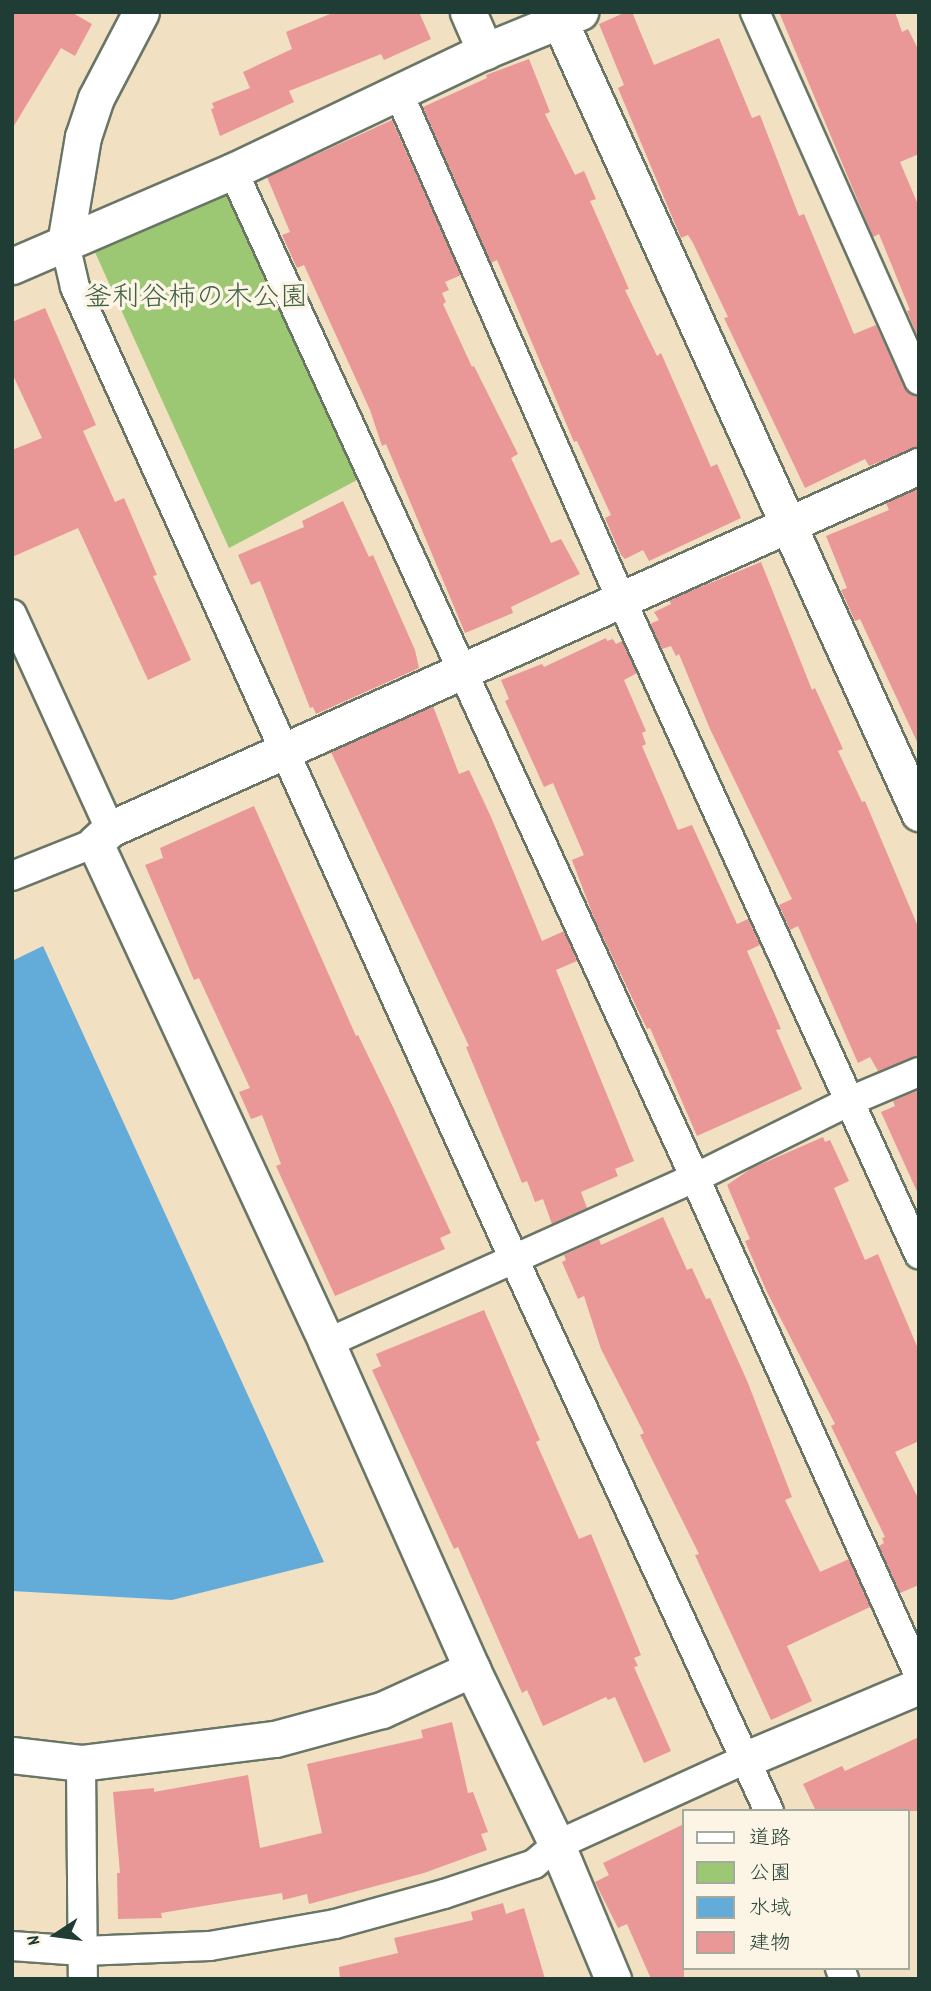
<!DOCTYPE html>
<html>
<head>
<meta charset="utf-8">
<style>
	body { margin:0 }
	#map { position:relative; width:931px; height:1991px; overflow:hidden; background:#f2e0c2; font-family:Dekko,"Klee One",sans-serif }
	div>[style] { position:absolute }
	.green>* { inset:0; background:#9cc773 }
	.water>* { inset:0; background:#63acda }
	.building>* { inset:0; background:#ea9797 }
	.roads { filter:drop-shadow(2px 0 #697666) drop-shadow(-2px 0 #697666) drop-shadow(0 2px #697666) drop-shadow(0 -2px #697666) }
	.minor>* { height:28px; margin:-14px; padding:0 14px; transform-origin:14px; border-radius:14px; background:#fff }
	.tertiary>* { height:35px; margin:-17.5px; padding:0 17.5px; transform-origin:17.5px; border-radius:17.5px; background:#fff }
	span { translate:-50% -50%; white-space:nowrap; text-align:center; line-height:1.15; -webkit-text-stroke:7px #fcf5e5; paint-order:stroke }
	.park-label { font-size:28px; color:#3e6044 }
	.frame { position:absolute; inset:0; border:14px solid #1f3d34; pointer-events:none }
	.legend { position:absolute; left:682px; top:1809px; width:228px; height:161px; box-sizing:border-box; background:#fcf5e5; border:2px solid #a4ab9e; margin:0; padding:9px 12px; list-style:none; font-size:21px; color:#1f3d34 }
	.legend li { display:flex; align-items:center; gap:14px; height:35px }
	.legend b { width:35px; border:2px solid #a4ab9e }
	.north { position:absolute; left:21px; top:1900px; width:70px; height:70px; -webkit-text-stroke:5px #fcf5e5; paint-order:stroke; rotate:257deg; font-size:19px; font-weight:700; line-height:28px; text-align:center; color:#1f3d34 }
	.north::after { content:''; display:block; margin:auto; width:24px; height:32px; background:#1f3d34; clip-path:polygon(50% 0,100% 100%,50% 72%,0 100%) }
</style>
</head>
<body>
<div id="map">
	<div class="green">
		<i style="clip-path:polygon(220px 189px,231px 200px,357px 480px,229px 548px,94px 250px)"></i>
	</div>
	<div class="water">
		<i style="clip-path:polygon(43px 946px,324px 1562px,172px 1600px,12px 1591px,12px 961px)"></i>
	</div>
	<div class="building">
		<i style="clip-path:polygon(12px 12px,71px 12px,92px 24px,75px 56px,61px 48px,12px 129px)"></i>
		<i style="clip-path:polygon(335px 12px,419px 12px,431px 39px,384px 60px,381px 54px,289px 91px,294px 102px,220px 136px,211px 109px,214px 108px,212px 103px,250px 88px,243px 72px,292px 49px,286px 32px)"></i>
		<i style="clip-path:polygon(626px 12px,632px 12px,654px 65px,719px 38px,752px 118px,760px 115px,799px 216px,804px 214px,854px 334px,876px 325px,904px 387px,910px 394px,919px 396px,919px 446px,869px 466px,865px 459px,805px 488px,724px 318px,728px 317px,693px 243px,688px 235px,681px 238px,618px 88px,624px 85px,599px 24px)"></i>
		<i style="clip-path:polygon(779px 12px,895px 12px,902px 32px,908px 29px,919px 51px,919px 154px,900px 162px,919px 207px,919px 339px,907px 311px,910px 310px,879px 234px,873px 237px)"></i>
		<i style="clip-path:polygon(529px 59px,550px 112px,545px 114px,575px 175px,584px 171px,596px 199px,590px 201px,629px 289px,625px 290px,657px 356px,661px 353px,711px 467px,717px 464px,741px 518px,649px 561px,643px 550px,625px 559px,621px 555px,605px 518px,611px 515px,577px 441px,574px 442px,497px 260px,491px 263px,423px 107px,487px 78px,486px 75px)"></i>
		<i style="clip-path:polygon(392px 120px,461px 275px,445px 282px,449px 290px,442px 293px,446px 302px,443px 304px,472px 367px,474px 366px,518px 454px,511px 458px,551px 543px,561px 539px,580px 574px,511px 607px,513px 613px,465px 633px,386px 444px,382px 446px,370px 410px,304px 265px,297px 268px,282px 235px,290px 232px,267px 177px)"></i>
		<i style="clip-path:polygon(45px 308px,96px 425px,83px 431px,115px 502px,124px 498px,157px 575px,153px 576px,191px 660px,148px 680px,78px 528px,12px 557px,12px 450px,42px 438px,12px 373px,12px 322px)"></i>
		<i style="clip-path:polygon(919px 488px,919px 746px,860px 619px,855px 621px,841px 590px,847px 588px,826px 536px,889px 510px,886px 503px)"></i>
		<i style="clip-path:polygon(343px 501px,369px 557px,373px 555px,415px 650px,419px 668px,316px 714px,313px 707px,310px 708px,260px 581px,251px 585px,238px 555px,304px 527px,302px 521px)"></i>
		<i style="clip-path:polygon(761px 562px,812px 690px,815px 688px,843px 749px,838px 751px,862px 802px,865px 801px,919px 929px,919px 1056px,878px 1071px,870px 1057px,858px 1063px,798px 926px,790px 930px,779px 905px,792px 899px,710px 729px,679px 654px,676px 656px,671px 646px,662px 649px,650px 624px,659px 620px,654px 612px,671px 604px,669px 600px)"></i>
		<i style="clip-path:polygon(606px 638px,607px 641px,613px 639px,616px 644px,622px 641px,637px 673px,624px 680px,646px 731px,642px 733px,646px 744px,642px 746px,678px 830px,692px 825px,737px 924px,748px 919px,760px 945px,747px 951px,781px 1029px,776px 1030px,802px 1089px,697px 1136px,650px 1028px,647px 1029px,594px 918px,572px 860px,584px 855px,553px 783px,544px 787px,505px 701px,509px 699px,501px 680px,542px 664px,544px 667px)"></i>
		<i style="clip-path:polygon(433px 706px,459px 774px,469px 770px,491px 817px,542px 941px,564px 931px,577px 961px,556px 970px,634px 1161px,615px 1169px,618px 1176px,581px 1192px,587px 1208px,552px 1224px,543px 1199px,535px 1202px,527px 1181px,522px 1183px,466px 1047px,469px 1046px,331px 752px)"></i>
		<i style="clip-path:polygon(254px 806px,356px 1036px,358px 1035px,393px 1107px,451px 1233px,440px 1238px,445px 1249px,335px 1296px,276px 1166px,281px 1164px,262px 1115px,251px 1119px,239px 1092px,250px 1088px,199px 978px,194px 980px,145px 865px,163px 858px,160px 848px)"></i>
		<i style="clip-path:polygon(919px 1090px,919px 1196px,881px 1112px,895px 1106px,893px 1101px)"></i>
		<i style="clip-path:polygon(823px 1137px,825px 1142px,830px 1140px,849px 1181px,834px 1188px,865px 1260px,878px 1254px,919px 1351px,919px 1441px,895px 1452px,919px 1500px,919px 1585px,900px 1593px,879px 1546px,884px 1543px,882px 1538px,885px 1537px,831px 1426px,835px 1424px,767px 1292px,745px 1241px,750px 1239px,727px 1185px,752px 1168px)"></i>
		<i style="clip-path:polygon(663px 1217px,687px 1270px,692px 1268px,706px 1299px,710px 1298px,748px 1383px,792px 1497px,785px 1500px,820px 1572px,849px 1559px,870px 1607px,787px 1646px,812px 1701px,771px 1720px,695px 1555px,699px 1554px,640px 1435px,644px 1433px,601px 1349px,584px 1296px,578px 1299px,562px 1262px,566px 1260px,564px 1255px,599px 1239px,601px 1245px)"></i>
		<i style="clip-path:polygon(484px 1310px,540px 1440px,536px 1442px,579px 1539px,591px 1534px,641px 1655px,634px 1658px,638px 1666px,634px 1667px,671px 1751px,644px 1763px,615px 1697px,608px 1700px,606px 1697px,543px 1726px,527px 1690px,522px 1693px,458px 1547px,454px 1549px,372px 1370px,381px 1366px,376px 1354px)"></i>
		<i style="clip-path:polygon(452px 1722px,468px 1793px,473px 1792px,488px 1832px,481px 1834px,487px 1850px,424px 1873px,309px 1904px,307px 1894px,283px 1900px,282px 1893px,161px 1913px,162px 1918px,118px 1919px,117px 1873px,120px 1873px,113px 1792px,154px 1788px,154px 1792px,248px 1775px,260px 1848px,322px 1833px,307px 1764px,423px 1738px,421px 1730px)"></i>
		<i style="clip-path:polygon(919px 1737px,919px 1811px,816px 1811px,803px 1784px,842px 1766px,845px 1771px)"></i>
		<i style="clip-path:polygon(684px 1824px,684px 1979px,651px 1979px,627px 1924px,618px 1928px,595px 1882px,609px 1875px,603px 1863px)"></i>
		<i style="clip-path:polygon(503px 1903px,506px 1914px,524px 1908px,545px 1979px,340px 1979px,339px 1967px,398px 1953px,394px 1938px,473px 1920px,471px 1912px)"></i>
	</div>
	<div class="roads">
		<div class="minor">
			<i style="left:755px;top:12px;width:403px;rotate:66deg"></i>
			<i style="left:399px;top:94px;width:552px;rotate:66.27deg"></i>
			<i style="left:621px;top:599px;width:720px;rotate:65.54deg"></i>
			<i style="left:233px;top:171px;width:1108px;rotate:65.35deg"></i>
			<i style="left:695px;top:1178px;width:545px;rotate:65.74deg"></i>
			<i style="left:65px;top:244px;width:44px;rotate:76.9deg"></i>
			<i style="left:75px;top:287px;width:1064px;rotate:65.7deg"></i>
			<i style="left:513px;top:1257px;width:610px;rotate:65.2deg"></i>
			<i style="left:12px;top:614px;width:236px;rotate:65.5deg"></i>
			<i style="left:12px;top:876px;width:89px;rotate:-21.7deg"></i>
			<i style="left:327px;top:1343px;width:403px;rotate:-24.2deg"></i>
			<i style="left:695px;top:1178px;width:173px;rotate:-26.4deg"></i>
			<i style="left:850px;top:1101px;width:75px;rotate:-22.8deg"></i>
			<i style="left:81px;top:1763px;width:216px;rotate:89.5deg"></i>
			<i style="left:12px;top:1946px;width:70px;rotate:4.1deg"></i>
			<i style="left:82px;top:1951px;width:128px;rotate:-2.2deg"></i>
			<i style="left:210px;top:1946px;width:127px;rotate:-10deg"></i>
			<i style="left:335px;top:1924px;width:113px;rotate:-15.4deg"></i>
			<i style="left:444px;top:1894px;width:95px;rotate:-18.4deg"></i>
			<i style="left:534px;top:1864px;width:30px;rotate:-40deg"></i>
			<i style="left:557px;top:1845px;width:208px;rotate:-24.5deg"></i>
			<i style="left:840px;top:1968px;width:12px;rotate:70deg"></i>
		</div>
		<div class="tertiary">
			<i style="left:468px;top:12px;width:43px;rotate:66.4deg"></i>
			<i style="left:560px;top:22px;width:869px;rotate:65.59deg"></i>
			<i style="left:65px;top:244px;width:109px;rotate:-80.5deg"></i>
			<i style="left:83px;top:137px;width:41px;rotate:-71.6deg"></i>
			<i style="left:96px;top:98px;width:97px;rotate:-62.4deg"></i>
			<i style="left:12px;top:266px;width:241px;rotate:-23.3deg"></i>
			<i style="left:233px;top:171px;width:279px;rotate:-25.5deg"></i>
			<i style="left:485px;top:51px;width:103px;rotate:-22.3deg"></i>
			<i style="left:12px;top:1755px;width:69px;rotate:6.6deg"></i>
			<i style="left:81px;top:1763px;width:195px;rotate:-7.1deg"></i>
			<i style="left:275px;top:1739px;width:111px;rotate:-15.2deg"></i>
			<i style="left:382px;top:1710px;width:99px;rotate:-24.5deg"></i>
			<i style="left:746px;top:1759px;width:188px;rotate:-22.9deg"></i>
			<i style="left:613px;top:1979px;width:145px;rotate:-112.7deg"></i>
			<i style="left:557px;top:1845px;width:195px;rotate:-115.8deg"></i>
			<i style="left:472px;top:1669px;width:357px;rotate:-114deg"></i>
			<i style="left:327px;top:1343px;width:551px;rotate:-114.89deg"></i>
			<i style="left:95px;top:843px;width:21px;rotate:-43deg"></i>
			<i style="left:110px;top:829px;width:887px;rotate:-24.17deg"></i>
		</div>
	</div>
	<div class="park-label">
		<span style="left:196px;top:300px">釜利谷柿の木公園</span>
	</div>
	<div class="frame"></div>
	<ul class="legend">
	<li><b style="height:9px;background:#fff"></b>道路</li>
	<li><b style="height:19px;background:#9cc773"></b>公園</li>
	<li><b style="height:19px;background:#63acda"></b>水域</li>
	<li><b style="height:19px;background:#ea9797"></b>建物</li>
	</ul>
	<div class="north">N</div>
</div>
</body>
</html>
